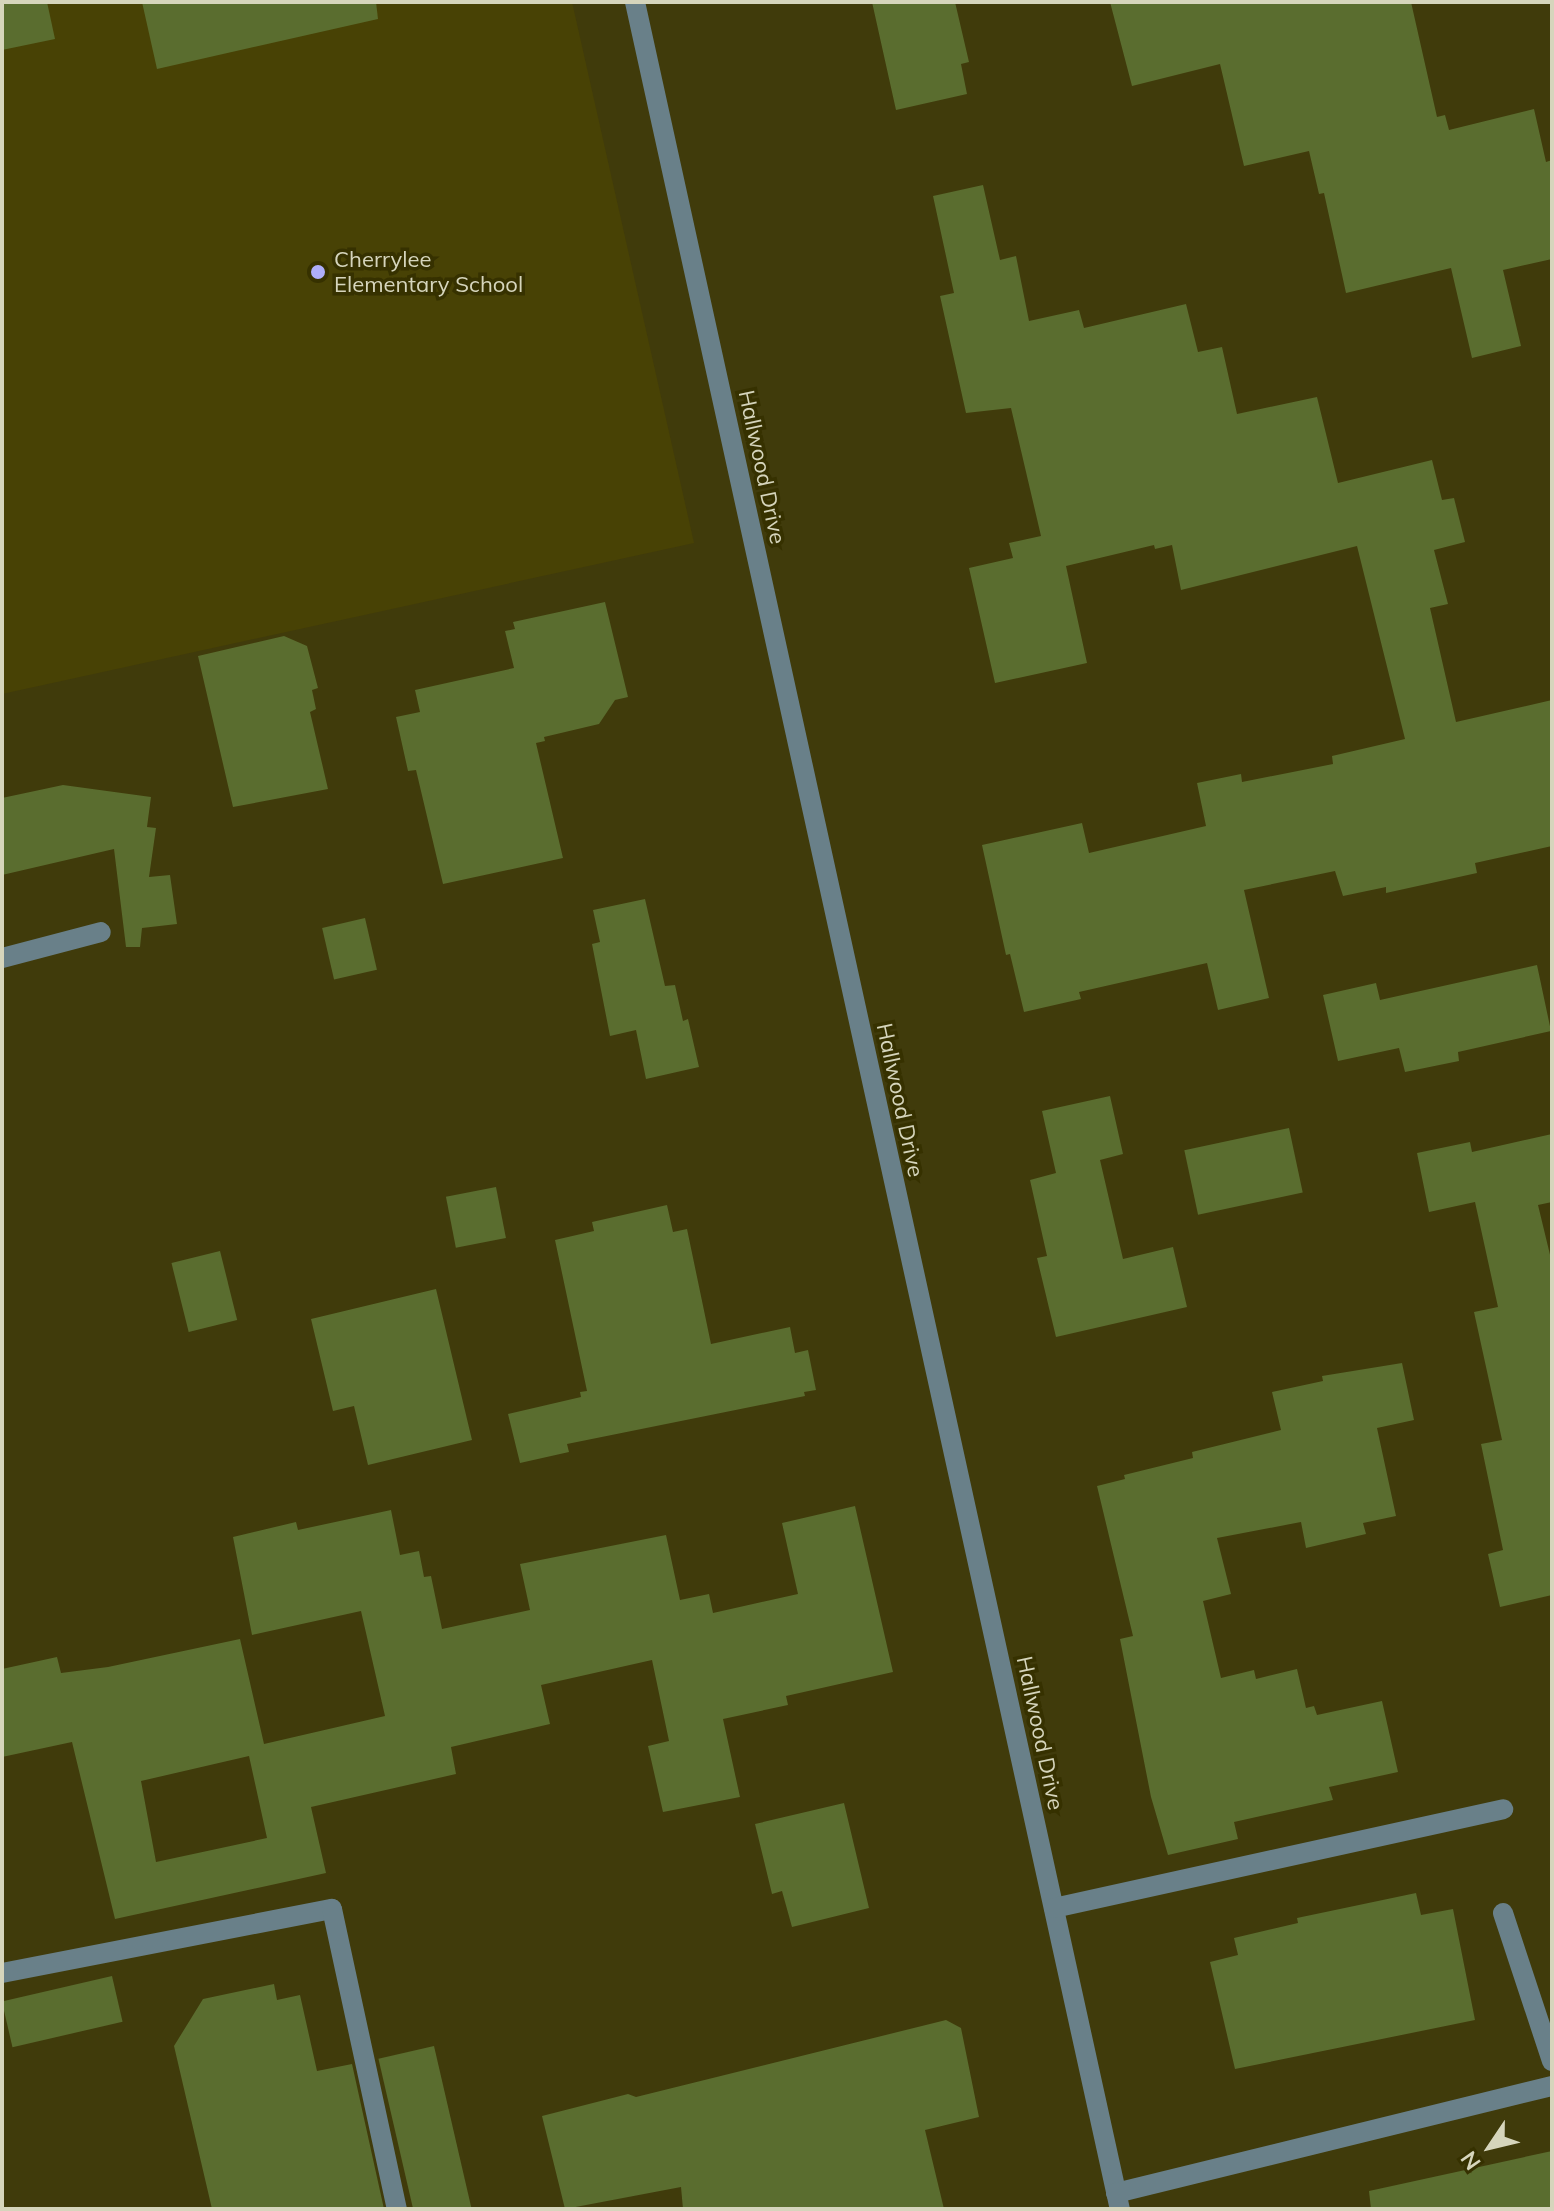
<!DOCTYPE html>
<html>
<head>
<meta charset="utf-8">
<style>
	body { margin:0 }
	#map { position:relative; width:1554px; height:2211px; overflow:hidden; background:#403b0b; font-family:Mulish,sans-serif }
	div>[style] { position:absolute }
	.built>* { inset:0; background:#484205 }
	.building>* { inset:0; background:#5a6d2f; transform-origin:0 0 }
	.minor>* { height:20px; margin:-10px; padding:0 10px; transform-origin:10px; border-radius:10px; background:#698089 }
	.dots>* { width:22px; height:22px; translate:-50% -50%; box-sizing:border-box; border:4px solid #363100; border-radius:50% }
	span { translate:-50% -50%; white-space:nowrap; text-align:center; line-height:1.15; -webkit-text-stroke:7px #363100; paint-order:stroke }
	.poi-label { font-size:22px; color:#d6d5bc }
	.left { translate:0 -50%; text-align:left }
	.street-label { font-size:22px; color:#d6d5bc }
	.frame { position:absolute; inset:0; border:4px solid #d6d5bc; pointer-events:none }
	.north { position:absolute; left:1450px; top:2107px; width:80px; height:80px; -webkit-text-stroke:6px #363100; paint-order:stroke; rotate:235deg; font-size:22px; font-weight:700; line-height:32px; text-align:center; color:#d6d5bc }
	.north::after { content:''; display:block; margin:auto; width:28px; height:36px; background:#d6d5bc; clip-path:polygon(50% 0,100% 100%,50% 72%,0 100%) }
</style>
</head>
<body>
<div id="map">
	<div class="built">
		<i style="clip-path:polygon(2px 2px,572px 2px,694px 543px,2px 694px)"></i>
	</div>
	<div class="building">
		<i style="clip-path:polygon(2px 2px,47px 2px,55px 39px,2px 50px)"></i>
		<i style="clip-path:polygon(142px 2px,376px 2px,378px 19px,157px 69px)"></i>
		<i style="clip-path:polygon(872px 2px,955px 2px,969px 62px,961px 64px,967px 94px,896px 110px)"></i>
		<i style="clip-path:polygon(1110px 2px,1411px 2px,1437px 117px,1445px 115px,1449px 130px,1534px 109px,1546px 162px,1552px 160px,1552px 259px,1503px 270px,1521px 346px,1472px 358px,1451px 268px,1346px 293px,1324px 193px,1319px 194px,1309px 151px,1244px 166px,1220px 64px,1132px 86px)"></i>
		<i style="clip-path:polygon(983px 185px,1000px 260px,1016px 256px,1029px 321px,1079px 310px,1084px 328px,1186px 304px,1198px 352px,1222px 347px,1237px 414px,1317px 397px,1338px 483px,1432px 460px,1442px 500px,1454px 498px,1465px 542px,1434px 550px,1448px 604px,1430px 608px,1456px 722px,1552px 700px,1552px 846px,1475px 863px,1477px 873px,1386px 893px,1386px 887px,1343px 896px,1335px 871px,1244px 890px,1269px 998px,1218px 1010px,1207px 963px,1079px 992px,1081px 999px,1024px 1012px,1010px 954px,1006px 955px,982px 845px,1082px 823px,1089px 853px,1206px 826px,1197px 783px,1241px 774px,1242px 782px,1333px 764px,1332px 756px,1405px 739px,1357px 546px,1181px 590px,1172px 545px,1155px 549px,1154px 545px,1066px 566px,1087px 663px,995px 683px,969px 568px,1013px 558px,1009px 543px,1041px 536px,1011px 408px,966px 413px,940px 296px,954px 293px,933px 196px)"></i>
		<i style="clip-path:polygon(605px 602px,628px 697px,615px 700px,599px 724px,544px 737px,545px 741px,536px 743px,563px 858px,443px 884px,416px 770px,408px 771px,396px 717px,420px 712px,415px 690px,514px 668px,505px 631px,515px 629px,513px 622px)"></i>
		<i style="clip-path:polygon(284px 636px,307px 646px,318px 688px,312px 690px,316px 709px,310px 712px,328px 789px,233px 807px,198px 656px)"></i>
		<i style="clip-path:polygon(63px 785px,151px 797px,147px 827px,156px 828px,149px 877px,170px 875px,177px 924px,142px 928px,140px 947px,126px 947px,114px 849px,2px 875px,2px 798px)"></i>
		<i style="clip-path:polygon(645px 899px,665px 986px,675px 985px,683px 1021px,688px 1019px,699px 1067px,646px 1079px,636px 1030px,610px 1036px,592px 944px,600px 942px,593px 910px)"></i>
		<i style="left:365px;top:918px;width:53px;height:44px;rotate:77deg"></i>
		<i style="clip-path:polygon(1537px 965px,1551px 1031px,1458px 1052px,1459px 1061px,1405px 1072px,1399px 1048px,1338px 1061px,1323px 995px,1376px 983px,1380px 1000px)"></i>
		<i style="clip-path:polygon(1110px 1096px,1123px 1154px,1100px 1160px,1123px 1259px,1173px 1247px,1187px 1307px,1056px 1337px,1037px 1258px,1047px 1256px,1030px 1180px,1056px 1173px,1042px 1111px)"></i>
		<i style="left:1289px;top:1128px;width:66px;height:107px;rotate:78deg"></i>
		<i style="clip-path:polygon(1552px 1134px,1552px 1202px,1538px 1205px,1552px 1263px,1552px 1595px,1500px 1607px,1488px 1554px,1503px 1550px,1481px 1444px,1502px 1440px,1474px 1312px,1498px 1307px,1475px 1202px,1429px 1212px,1417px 1153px,1470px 1142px,1472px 1152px)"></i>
		<i style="left:496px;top:1187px;width:52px;height:51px;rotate:79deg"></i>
		<i style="clip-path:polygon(667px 1205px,673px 1232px,687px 1229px,711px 1344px,790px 1327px,795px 1353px,808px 1350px,816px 1390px,804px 1392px,805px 1396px,567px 1444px,569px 1452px,520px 1463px,508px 1414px,581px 1397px,580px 1392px,587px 1391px,555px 1240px,594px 1231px,592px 1222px)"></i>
		<i style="left:220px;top:1251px;width:71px;height:50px;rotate:76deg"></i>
		<i style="clip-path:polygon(436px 1289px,472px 1440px,368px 1465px,354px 1406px,333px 1411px,311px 1319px)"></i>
		<i style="clip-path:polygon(1402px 1363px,1414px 1420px,1377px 1428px,1396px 1516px,1363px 1523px,1366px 1534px,1306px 1548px,1301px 1522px,1217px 1538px,1231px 1594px,1203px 1601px,1221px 1678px,1254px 1670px,1256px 1679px,1297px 1669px,1306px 1708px,1314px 1706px,1317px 1715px,1382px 1701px,1398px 1772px,1329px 1787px,1333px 1800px,1234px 1822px,1238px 1839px,1168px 1855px,1151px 1797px,1120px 1639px,1133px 1636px,1097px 1486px,1125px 1479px,1124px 1475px,1193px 1458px,1192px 1452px,1281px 1430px,1272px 1392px,1323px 1381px,1322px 1376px)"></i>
		<i style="clip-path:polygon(evenodd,855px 1506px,893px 1672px,786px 1696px,788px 1705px,723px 1719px,740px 1797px,663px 1812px,648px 1746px,669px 1741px,652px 1660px,541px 1685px,550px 1724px,451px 1747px,456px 1774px,311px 1807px,326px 1873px,115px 1919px,72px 1742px,2px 1757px,2px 1669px,57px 1657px,61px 1673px,108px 1667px,240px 1639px,264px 1744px,385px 1716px,361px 1611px,252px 1635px,233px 1537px,296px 1522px,298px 1530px,391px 1510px,400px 1555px,419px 1551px,424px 1577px,431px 1576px,442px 1629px,530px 1610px,520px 1564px,666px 1535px,680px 1600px,709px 1594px,713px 1613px,798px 1594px,782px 1523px,855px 1506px,249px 1756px,267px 1838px,156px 1862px,141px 1781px,249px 1756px)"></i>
		<i style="clip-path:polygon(844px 1803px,869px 1908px,792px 1927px,782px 1891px,772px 1894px,755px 1824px)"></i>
		<i style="clip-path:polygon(1416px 1893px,1421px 1915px,1453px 1909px,1475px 2020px,1235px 2069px,1210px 1962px,1238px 1955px,1234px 1938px,1298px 1923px,1297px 1918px)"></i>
		<i style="left:112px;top:1976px;width:47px;height:113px;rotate:77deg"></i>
		<i style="clip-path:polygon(274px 1984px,277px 2000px,300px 1995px,317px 2071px,352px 2064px,384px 2209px,212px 2209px,174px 2046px,203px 1999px)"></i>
		<i style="clip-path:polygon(946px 2020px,961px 2028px,979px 2117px,925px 2130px,944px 2209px,683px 2209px,681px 2187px,565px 2209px,542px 2116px,628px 2094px,636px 2097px)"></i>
		<i style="left:434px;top:2046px;width:167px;height:57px;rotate:77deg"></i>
		<i style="clip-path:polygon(1552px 2151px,1552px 2209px,1371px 2209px,1369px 2191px)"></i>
	</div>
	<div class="minor">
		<i style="left:635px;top:2px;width:2260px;rotate:77.61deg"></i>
		<i style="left:2px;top:958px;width:102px;rotate:-14.7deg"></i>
		<i style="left:1054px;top:1908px;width:460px;rotate:-12.4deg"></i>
		<i style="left:1503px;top:1913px;width:156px;rotate:71.7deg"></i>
		<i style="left:2px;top:1973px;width:336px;rotate:-11deg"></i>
		<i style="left:332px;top:1909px;width:307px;rotate:77.8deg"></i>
		<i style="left:1116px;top:2193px;width:449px;rotate:-13.8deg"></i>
	</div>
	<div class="dots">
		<i style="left:318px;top:272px;background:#aeaefa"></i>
	</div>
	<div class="poi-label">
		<span class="left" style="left:334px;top:272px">Cherrylee<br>Elementary School</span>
	</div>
	<div class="street-label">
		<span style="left:762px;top:467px;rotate:78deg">Hallwood Drive</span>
		<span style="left:900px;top:1100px;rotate:78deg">Hallwood Drive</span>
		<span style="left:1040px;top:1733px;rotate:78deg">Hallwood Drive</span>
	</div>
	<div class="frame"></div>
	<div class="north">N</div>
</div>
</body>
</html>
